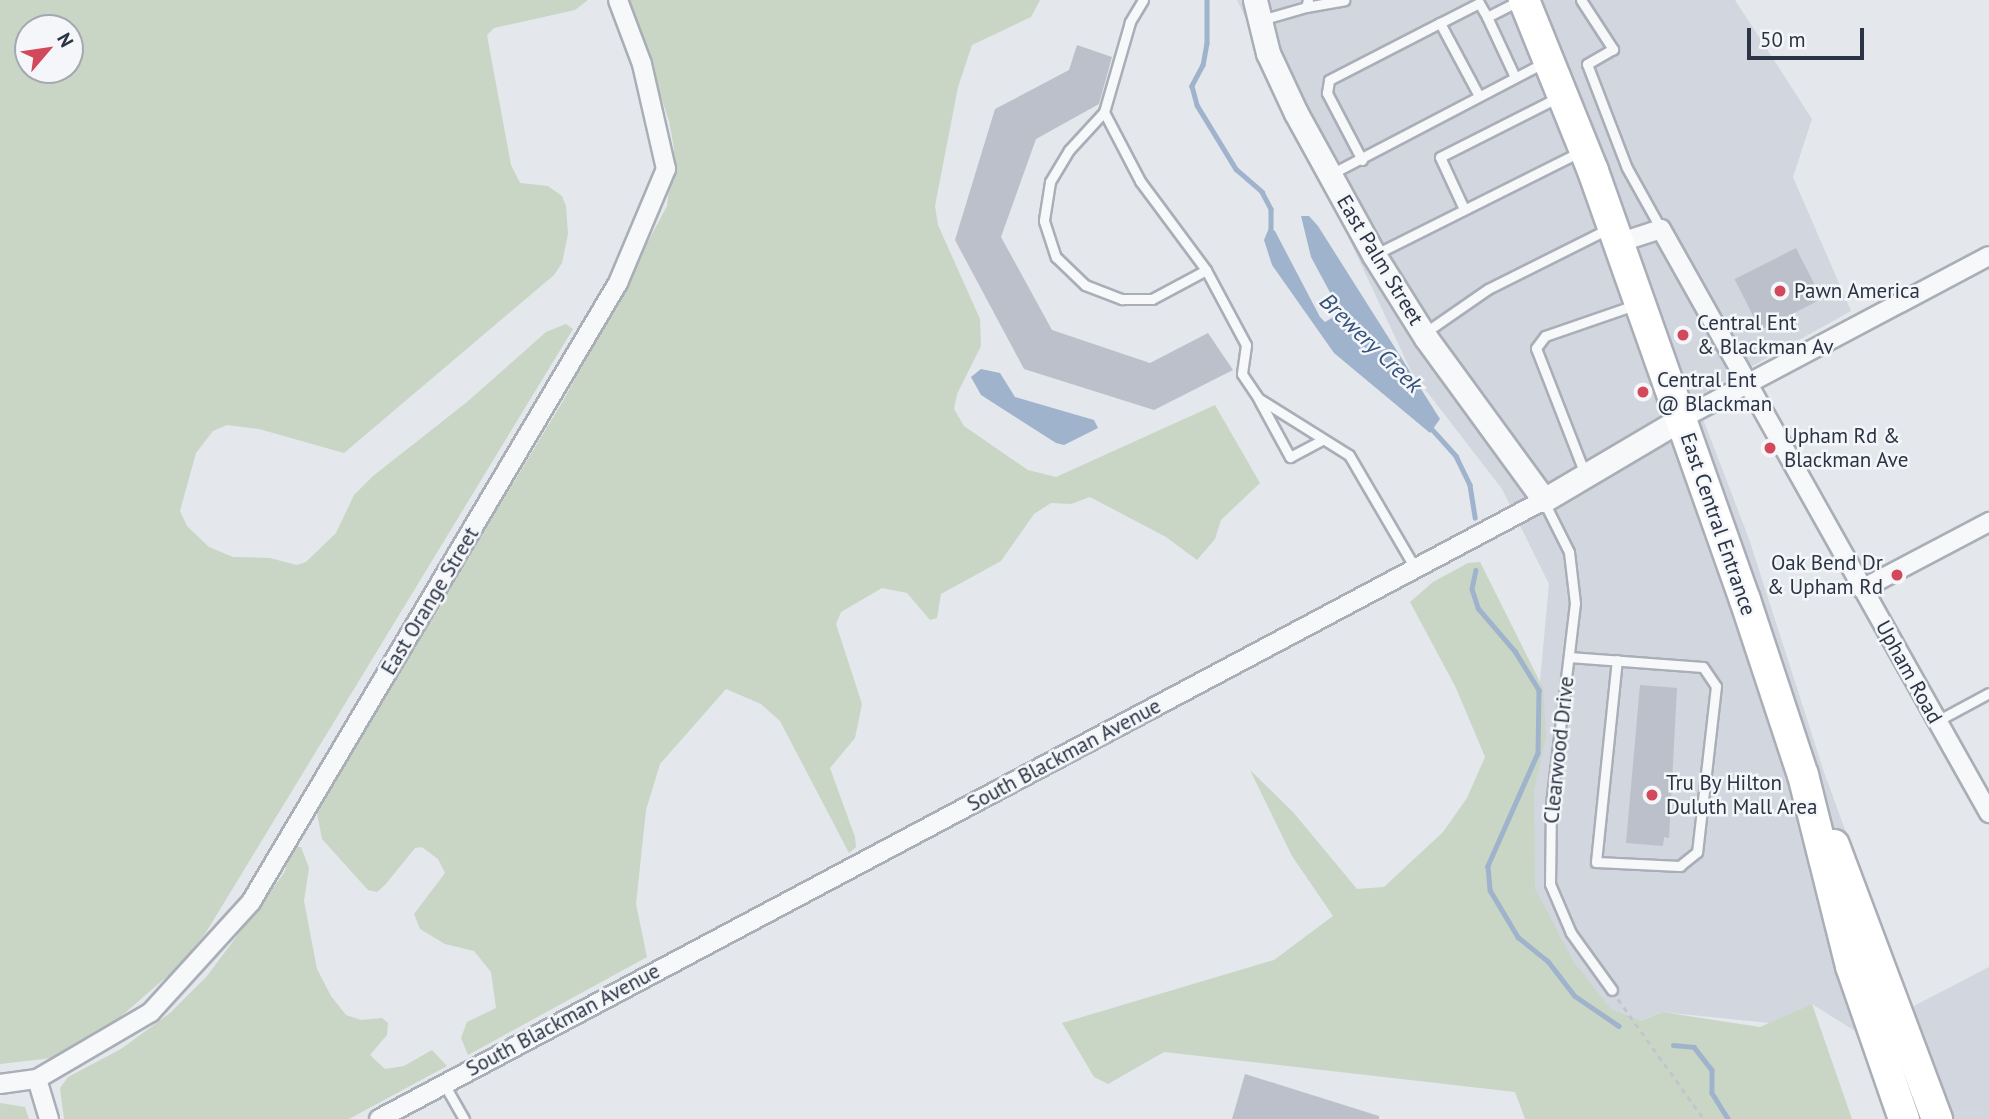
<!DOCTYPE html>
<html>
<head>
<meta charset="utf-8">
<style>
	body { margin:0 }
	#map { position:relative; width:1989px; height:1119px; overflow:hidden; background:#e4e7ec; font-family:"PT Sans",sans-serif }
	div>[style] { position:absolute }
	.built>* { inset:0; background:#d2d6de }
	.green>* { inset:0; background:#c9d6c5 }
	.water>* { inset:0; background:#9fb4cc }
	.stream>* { height:4.5px; margin:-2.25px; padding:0 2.25px; transform-origin:2.25px; border-radius:2.25px; background:#9fb4cc }
	.building>* { inset:0; background:#bbc0ca; transform-origin:0 0 }
	.path>* { height:2.5px; margin-top:-1.25px; transform-origin:0; background:repeating-linear-gradient(90deg,#c2c5cb 0 5px,transparent 0 10px) }
	.roads { filter:drop-shadow(2px 0 #a9aeb7) drop-shadow(-2px 0 #a9aeb7) drop-shadow(0 2px #a9aeb7) drop-shadow(0 -2px #a9aeb7) }
	.service>* { height:9px; margin:-4.5px; padding:0 4.5px; transform-origin:4.5px; border-radius:4.5px; background:#f7f8fa }
	.minor>* { height:18px; margin:-9px; padding:0 9px; transform-origin:9px; border-radius:9px; background:#f7f8fa }
	.tertiary>* { height:23px; margin:-11.5px; padding:0 11.5px; transform-origin:11.5px; border-radius:11.5px; background:#f7f8fa }
	.trunk>* { height:30px; margin:-15px; padding:0 15px; transform-origin:15px; border-radius:15px; background:#fff }
	.dots>* { width:19px; height:19px; translate:-50% -50%; box-sizing:border-box; border:4px solid #f4f6f9; border-radius:50% }
	span { translate:-50% -50%; white-space:nowrap; text-align:center; line-height:1.15; -webkit-text-stroke:5px #f4f6f9; paint-order:stroke }
	.street-label { font-size:21px; color:#2b3445 }
	.poi-label { font-size:21px; color:#2b3445 }
	.left { translate:0 -50%; text-align:left }
	.right { translate:-100% -50%; text-align:right }
	.water-label { font-size:23px; color:#34527a; font-style:italic }
	.north { position:absolute; left:14px; top:14px; width:70px; height:70px; box-sizing:border-box; background:#f4f6f9; border:2px solid #a4a8b1; border-radius:50%; rotate:61deg; font-size:19px; font-weight:700; line-height:28px; text-align:center; color:#2b3445 }
	.north::after { content:''; display:block; margin:auto; width:24px; height:32px; background:#d1495b; clip-path:polygon(50% 0,100% 100%,50% 72%,0 100%) }
	.scale { position:absolute; left:1747px; top:28px; width:117px; height:32px; box-sizing:border-box; border:4px solid #2b3445; border-top:0; padding-left:9px; font-size:21px; line-height:24px; white-space:nowrap; color:#2b3445; -webkit-text-stroke:5px #f4f6f9; paint-order:stroke }
</style>
</head>
<body>
<div id="map">
	<div class="built">
		<i style="clip-path:polygon(1237px 0,1735px 0,1812px 119px,1793px 177px,1851px 311px,1695px 398px,1749px 539px,1824px 772px,1910px 1008px,1989px 967px,1989px 1119px,1949px 1119px,1935px 1081px,1812px 1004px,1770px 1023px,1661px 1012px,1594px 1040px,1520px 896px,1549px 584px,1502px 489px,1411px 371px)"></i>
	</div>
	<div class="green">
		<i style="clip-path:polygon(evenodd,0 0,588px 0,575px 10px,494px 28px,487px 35px,511px 165px,520px 183px,548px 186px,562px 196px,566px 206px,568px 234px,562px 263px,554px 275px,344px 453px,259px 429px,227px 425px,213px 431px,196px 453px,180px 511px,187px 526px,209px 547px,233px 557px,270px 558px,297px 565px,306px 562px,336px 533px,354px 495px,373px 476px,467px 402px,546px 332px,566px 324px,573px 329px,205px 934px,178px 967px,104px 1031px,60px 1057px,0 1064px,0 0,28px 28px,70px 28px,70px 70px,28px 70px,28px 28px)"></i>
		<i style="clip-path:polygon(629px 0,1040px 0,1031px 17px,972px 45px,958px 87px,935px 206px,938px 225px,980px 319px,981px 346px,957px 394px,954px 409px,964px 426px,1028px 470px,1056px 477px,1215px 405px,1260px 483px,1221px 520px,1215px 539px,1197px 560px,1166px 537px,1090px 497px,1071px 504px,1051px 503px,1034px 514px,1001px 561px,941px 594px,937px 618px,930px 620px,907px 593px,882px 588px,841px 612px,836px 624px,862px 704px,855px 738px,830px 768px,855px 837px,856px 847px,849px 853px,780px 721px,761px 704px,726px 689px,660px 764px,646px 810px,636px 904px,647px 957px,468px 1055px,461px 1038px,467px 1022px,496px 1008px,491px 972px,474px 951px,445px 944px,420px 929px,414px 914px,445px 873px,438px 859px,422px 847px,415px 848px,385px 885px,377px 892px,368px 890px,322px 839px,316px 808px,563px 401px,667px 206px,674px 148px,669px 121px)"></i>
		<i style="clip-path:polygon(1480px 562px,1543px 688px,1546px 736px,1534px 791px,1535px 888px,1573px 961px,1611px 1009px,1640px 1021px,1662px 1012px,1760px 1027px,1812px 1004px,1852px 1119px,1525px 1119px,1515px 1092px,1164px 1052px,1108px 1084px,1094px 1077px,1062px 1023px,1274px 960px,1333px 916px,1292px 856px,1250px 770px,1293px 812px,1357px 889px,1384px 887px,1443px 832px,1467px 798px,1485px 757px,1456px 688px,1410px 602px,1433px 582px,1468px 563px)"></i>
		<i style="clip-path:polygon(293px 847px,301px 847px,309px 868px,304px 901px,317px 969px,331px 996px,346px 1015px,361px 1020px,382px 1018px,388px 1023px,387px 1035px,370px 1055px,385px 1069px,404px 1066px,432px 1050px,447px 1066px,349px 1119px,64px 1119px,60px 1088px,68px 1077px,121px 1049px,170px 1013px,207px 976px,284px 873px)"></i>
		<i style="clip-path:polygon(0 1103px,25px 1107px,29px 1119px,0 1119px)"></i>
	</div>
	<div class="water">
		<i style="clip-path:polygon(1301px 216px,1309px 216px,1318px 226px,1440px 419px,1430px 433px,1334px 353px,1272px 265px,1264px 240px,1269px 228px,1275px 231px,1320px 317px,1325px 322px,1335px 316px,1333px 298px,1311px 257px)"></i>
		<i style="clip-path:polygon(981px 369px,1000px 373px,1015px 397px,1094px 420px,1098px 428px,1064px 445px,1056px 443px,981px 395px,971px 377px)"></i>
	</div>
	<div class="stream">
		<i style="left:1207px;top:0;width:43px;rotate:90deg"></i>
		<i style="left:1207px;top:43px;width:22px;rotate:100deg"></i>
		<i style="left:1203px;top:65px;width:24px;rotate:118deg"></i>
		<i style="left:1192px;top:86px;width:20px;rotate:75deg"></i>
		<i style="left:1197px;top:105px;width:75px;rotate:58.6deg"></i>
		<i style="left:1236px;top:169px;width:35px;rotate:41deg"></i>
		<i style="left:1262px;top:192px;width:19px;rotate:62deg"></i>
		<i style="left:1271px;top:209px;width:24px;rotate:90deg"></i>
		<i style="left:1431px;top:428px;width:38px;rotate:48deg"></i>
		<i style="left:1456px;top:456px;width:32px;rotate:64deg"></i>
		<i style="left:1470px;top:485px;width:33px;rotate:81deg"></i>
		<i style="left:1476px;top:570px;width:19px;rotate:102deg"></i>
		<i style="left:1472px;top:589px;width:20px;rotate:72deg"></i>
		<i style="left:1478px;top:608px;width:57px;rotate:49.3deg"></i>
		<i style="left:1515px;top:651px;width:46px;rotate:58.4deg"></i>
		<i style="left:1539px;top:690px;width:63px;rotate:90.9deg"></i>
		<i style="left:1538px;top:753px;width:124px;rotate:113.9deg"></i>
		<i style="left:1488px;top:866px;width:24px;rotate:85deg"></i>
		<i style="left:1490px;top:890px;width:55px;rotate:59.2deg"></i>
		<i style="left:1518px;top:937px;width:38px;rotate:39deg"></i>
		<i style="left:1548px;top:961px;width:44px;rotate:52.4deg"></i>
		<i style="left:1575px;top:996px;width:53px;rotate:34.3deg"></i>
		<i style="left:1673px;top:1045px;width:21px;rotate:5deg"></i>
		<i style="left:1694px;top:1047px;width:29px;rotate:52deg"></i>
		<i style="left:1712px;top:1070px;width:23px;rotate:90deg"></i>
		<i style="left:1712px;top:1093px;width:31px;rotate:58deg"></i>
	</div>
	<div class="building">
		<i style="clip-path:polygon(1077px 45px,1112px 57px,1099px 104px,1036px 139px,1001px 237px,1052px 330px,1150px 363px,1208px 333px,1233px 370px,1154px 410px,1024px 369px,955px 240px,995px 109px,1069px 70px)"></i>
		<i style="left:1796px;top:248px;width:57px;height:69px;rotate:63deg"></i>
		<i style="clip-path:polygon(1640px 685px,1677px 688px,1669px 838px,1664px 837px,1663px 846px,1626px 843px)"></i>
		<i style="clip-path:polygon(1245px 1074px,1379px 1116px,1379px 1119px,1232px 1119px)"></i>
	</div>
	<div class="path">
		<i style="left:1618px;top:999px;width:148px;rotate:54.4deg"></i>
	</div>
	<div class="roads">
		<div class="service">
			<i style="left:1143px;top:0;width:26px;rotate:121deg"></i>
			<i style="left:1130px;top:22px;width:94px;rotate:106.1deg"></i>
			<i style="left:1104px;top:112px;width:78px;rotate:62.4deg"></i>
			<i style="left:1140px;top:181px;width:111px;rotate:53.4deg"></i>
			<i style="left:1206px;top:270px;width:85px;rotate:61.9deg"></i>
			<i style="left:1246px;top:345px;width:29px;rotate:98deg"></i>
			<i style="left:1242px;top:374px;width:29px;rotate:56deg"></i>
			<i style="left:1258px;top:398px;width:107px;rotate:32.1deg"></i>
			<i style="left:1349px;top:455px;width:131px;rotate:59.7deg"></i>
			<i style="left:1581px;top:0;width:59px;rotate:56.9deg"></i>
			<i style="left:1613px;top:49px;width:30px;rotate:150deg"></i>
			<i style="left:1587px;top:64px;width:111px;rotate:69deg"></i>
			<i style="left:1627px;top:168px;width:70px;rotate:60.9deg"></i>
			<i style="left:1306px;top:7px;width:39px;rotate:-10deg"></i>
			<i style="left:1487px;top:17px;width:66px;rotate:65deg"></i>
			<i style="left:1261px;top:20px;width:47px;rotate:-16.1deg"></i>
			<i style="left:1306px;top:7px;width:7px;rotate:-74deg"></i>
			<i style="left:1479px;top:96px;width:83px;rotate:-118.1deg"></i>
			<i style="left:1440px;top:23px;width:44px;rotate:-27.1deg"></i>
			<i style="left:1479px;top:3px;width:16px;rotate:60deg"></i>
			<i style="left:1487px;top:17px;width:36px;rotate:-27deg"></i>
			<i style="left:1104px;top:112px;width:52px;rotate:132.6deg"></i>
			<i style="left:1069px;top:150px;width:37px;rotate:121deg"></i>
			<i style="left:1050px;top:182px;width:39px;rotate:99deg"></i>
			<i style="left:1044px;top:221px;width:38px;rotate:72deg"></i>
			<i style="left:1056px;top:257px;width:40px;rotate:44deg"></i>
			<i style="left:1085px;top:285px;width:40px;rotate:21deg"></i>
			<i style="left:1122px;top:299px;width:30px"></i>
			<i style="left:1152px;top:299px;width:61px;rotate:-28.2deg"></i>
			<i style="left:1362px;top:160px;width:76px;rotate:-117.6deg"></i>
			<i style="left:1327px;top:93px;width:13px;rotate:-81deg"></i>
			<i style="left:1329px;top:80px;width:125px;rotate:-27.2deg"></i>
			<i style="left:1331px;top:174px;width:242px;rotate:-27.6deg"></i>
			<i style="left:1464px;top:209px;width:57px;rotate:-114.8deg"></i>
			<i style="left:1440px;top:157px;width:133px;rotate:-26.8deg"></i>
			<i style="left:1374px;top:255px;width:230px;rotate:-26.6deg"></i>
			<i style="left:1423px;top:334px;width:79px;rotate:-34.7deg"></i>
			<i style="left:1488px;top:289px;width:134px;rotate:-26.6deg"></i>
			<i style="left:1259px;top:400px;width:65px;rotate:61.5deg"></i>
			<i style="left:1290px;top:457px;width:36px;rotate:-28deg"></i>
			<i style="left:1585px;top:474px;width:135px;rotate:-111.3deg"></i>
			<i style="left:1536px;top:348px;width:15px;rotate:-53deg"></i>
			<i style="left:1545px;top:336px;width:95px;rotate:-19deg"></i>
			<i style="left:1544px;top:502px;width:56px;rotate:63.4deg"></i>
			<i style="left:1569px;top:552px;width:51px;rotate:83.3deg"></i>
			<i style="left:1575px;top:603px;width:202px;rotate:96.8deg"></i>
			<i style="left:1551px;top:804px;width:80px;rotate:90.7deg"></i>
			<i style="left:1550px;top:884px;width:53px;rotate:66.8deg"></i>
			<i style="left:1571px;top:933px;width:70px;rotate:54.3deg"></i>
			<i style="left:1569px;top:657px;width:134px;rotate:4.3deg"></i>
			<i style="left:1703px;top:667px;width:23px;rotate:56deg"></i>
			<i style="left:1716px;top:686px;width:167px;rotate:96.5deg"></i>
			<i style="left:1697px;top:852px;width:22px;rotate:141deg"></i>
			<i style="left:1680px;top:866px;width:84px;rotate:-177.3deg"></i>
			<i style="left:1596px;top:862px;width:203px;rotate:-84.1deg"></i>
			<i style="left:1937px;top:721px;width:59px;rotate:-28.3deg"></i>
			<i style="left:444px;top:1084px;width:40px;rotate:60.3deg"></i>
		</div>
		<div class="minor">
			<i style="left:1618px;top:243px;width:45px;rotate:-18deg"></i>
			<i style="left:1661px;top:229px;width:670px;rotate:60.68deg"></i>
			<i style="left:1681px;top:419px;width:348px;rotate:-27.9deg"></i>
			<i style="left:1862px;top:589px;width:144px;rotate:-27.8deg"></i>
			<i style="left:37px;top:1079px;width:42px;rotate:73.3deg"></i>
			<i style="left:0;top:1084px;width:37px;rotate:-8deg"></i>
			<i style="left:37px;top:1079px;width:132px;rotate:-30.4deg"></i>
			<i style="left:151px;top:1012px;width:149px;rotate:-47.7deg"></i>
			<i style="left:251px;top:902px;width:720px;rotate:-59.34deg"></i>
			<i style="left:618px;top:283px;width:124px;rotate:-67.2deg"></i>
			<i style="left:666px;top:169px;width:108px;rotate:-102.9deg"></i>
			<i style="left:642px;top:64px;width:68px;rotate:-110.6deg"></i>
			<i style="left:379px;top:1119px;width:1319px;rotate:-27.98deg"></i>
		</div>
		<div class="tertiary">
			<i style="left:1255px;top:0;width:55px;rotate:76.2deg"></i>
			<i style="left:1268px;top:53px;width:66px;rotate:65deg"></i>
			<i style="left:1296px;top:113px;width:162px;rotate:61.2deg"></i>
			<i style="left:1374px;top:255px;width:98px;rotate:57.9deg"></i>
			<i style="left:1426px;top:338px;width:200px;rotate:53.9deg"></i>
			<i style="left:1544px;top:500px;width:159px;rotate:-30.6deg"></i>
		</div>
		<div class="trunk">
			<i style="left:1524px;top:0;width:184px;rotate:68deg"></i>
			<i style="left:1593px;top:171px;width:455px;rotate:70.5deg"></i>
			<i style="left:1745px;top:600px;width:184px;rotate:71.7deg"></i>
			<i style="left:1803px;top:775px;width:197px;rotate:75.9deg"></i>
			<i style="left:1851px;top:966px;width:162px;rotate:70.9deg"></i>
			<i style="left:1834px;top:845px;width:293px;rotate:69.4deg"></i>
		</div>
	</div>
	<div class="dots">
		<i style="left:1780px;top:291px;background:#d1495b"></i>
		<i style="left:1683px;top:335px;background:#d1495b"></i>
		<i style="left:1643px;top:392px;background:#d1495b"></i>
		<i style="left:1770px;top:448px;background:#d1495b"></i>
		<i style="left:1897px;top:575px;background:#d1495b"></i>
		<i style="left:1652px;top:795px;background:#d1495b"></i>
	</div>
	<div class="street-label">
		<span style="left:1380px;top:260px;rotate:59deg">East Palm Street</span>
		<span style="left:1718px;top:524px;rotate:71deg">East Central Entrance</span>
		<span style="left:430px;top:601px;rotate:-59deg">East Orange Street</span>
		<span style="left:1909px;top:672px;rotate:61deg">Upham Road</span>
		<span style="left:1559px;top:750px;rotate:-84deg">Clearwood Drive</span>
		<span style="left:1064px;top:755px;rotate:-28deg">South Blackman Avenue</span>
		<span style="left:563px;top:1020px;rotate:-28deg">South Blackman Avenue</span>
	</div>
	<div class="poi-label">
		<span class="left" style="left:1794px;top:291px">Pawn America</span>
		<span class="left" style="left:1697px;top:335px">Central Ent<br>&amp; Blackman Av</span>
		<span class="left" style="left:1657px;top:392px">Central Ent<br>@ Blackman</span>
		<span class="left" style="left:1784px;top:448px">Upham Rd &amp;<br>Blackman Ave</span>
		<span class="right" style="left:1883px;top:575px">Oak Bend Dr<br>&amp; Upham Rd</span>
		<span class="left" style="left:1666px;top:795px">Tru By Hilton<br>Duluth Mall Area</span>
	</div>
	<div class="water-label">
		<span style="left:1371px;top:343px;rotate:44deg">Brewery Creek</span>
	</div>
	<div class="north">N</div>
	<div class="scale">50 m</div>
</div>
</body>
</html>
